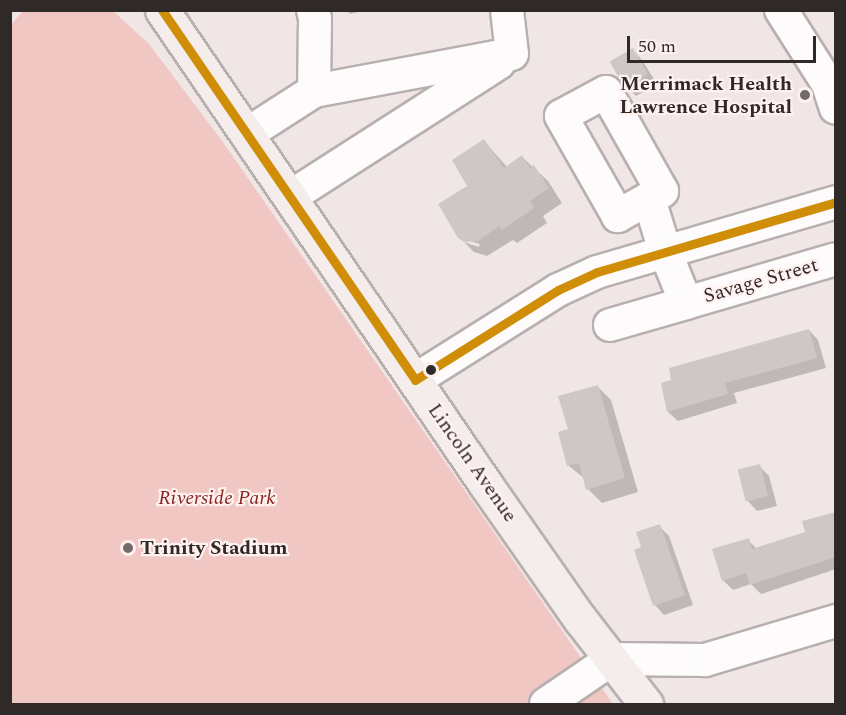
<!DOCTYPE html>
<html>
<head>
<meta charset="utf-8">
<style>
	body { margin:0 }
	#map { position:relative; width:846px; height:715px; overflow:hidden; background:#f0e6e5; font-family:Spectral,serif }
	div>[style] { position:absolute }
	.green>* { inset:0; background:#f0c7c2 }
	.shadow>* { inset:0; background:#0003 }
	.building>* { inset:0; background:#cec7c6; transform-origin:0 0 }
	.roads { filter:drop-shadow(2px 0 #b7b0af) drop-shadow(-2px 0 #b7b0af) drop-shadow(0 2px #b7b0af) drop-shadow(0 -2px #b7b0af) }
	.minor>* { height:32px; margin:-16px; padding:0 16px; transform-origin:16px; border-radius:16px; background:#fdfbfb }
	.major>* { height:33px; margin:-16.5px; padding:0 16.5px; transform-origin:16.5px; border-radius:16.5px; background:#f5edec }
	.bus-1>* { height:9px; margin:-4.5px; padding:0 4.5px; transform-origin:4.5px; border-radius:4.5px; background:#cf8d08 }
	.dots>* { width:16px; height:16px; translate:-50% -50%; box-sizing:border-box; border:3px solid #fff1ef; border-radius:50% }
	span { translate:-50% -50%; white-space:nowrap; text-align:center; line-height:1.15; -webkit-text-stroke:4.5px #fff1ef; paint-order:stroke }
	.poi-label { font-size:20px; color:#2f2928; font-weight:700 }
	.right { translate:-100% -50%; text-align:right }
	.left { translate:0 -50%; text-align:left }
	.street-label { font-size:20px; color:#2f2928 }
	.park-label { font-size:20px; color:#88231f; font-style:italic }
	.frame { position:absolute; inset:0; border:12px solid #2f2928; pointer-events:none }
	.scale { position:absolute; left:627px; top:36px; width:189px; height:27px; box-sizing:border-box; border:3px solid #2f2928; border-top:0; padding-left:8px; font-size:18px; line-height:21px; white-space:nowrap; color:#2f2928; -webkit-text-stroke:4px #fff1ef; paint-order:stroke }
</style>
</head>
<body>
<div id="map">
	<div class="green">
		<i style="clip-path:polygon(23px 11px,113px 11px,149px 44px,225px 145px,613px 704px,11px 704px,10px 26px)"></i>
	</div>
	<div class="shadow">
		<i style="clip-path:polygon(346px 10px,367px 10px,350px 14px)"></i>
		<i style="clip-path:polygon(633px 50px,642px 60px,657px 84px,636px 96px,626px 86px,612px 62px)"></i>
		<i style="clip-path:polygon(evenodd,484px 141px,507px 167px,522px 157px,548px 181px,562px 203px,543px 216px,547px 223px,517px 243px,513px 240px,487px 256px,474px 252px,459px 237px,469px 187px,484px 141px,464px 239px,480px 244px,479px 247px,464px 242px,464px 239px)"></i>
		<i style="clip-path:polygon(809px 330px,818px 340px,826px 368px,734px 393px,737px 403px,678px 421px,668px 412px,663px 384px)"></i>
		<i style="clip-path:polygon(597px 386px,611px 400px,638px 492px,602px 503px,588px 489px,585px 479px,569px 466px,560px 433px,570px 430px)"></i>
		<i style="clip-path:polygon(759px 466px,769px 476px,777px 506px,757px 511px,748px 501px)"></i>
		<i style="clip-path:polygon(836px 513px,836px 569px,761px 594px,751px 584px,733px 590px,723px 580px,748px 540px,757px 549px,807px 533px)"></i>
		<i style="clip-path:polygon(659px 526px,669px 536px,693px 605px,664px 615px,655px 605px,643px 548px)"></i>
	</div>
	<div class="building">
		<i style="left:633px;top:48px;width:30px;height:27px;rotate:60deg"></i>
		<i style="clip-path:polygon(484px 139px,504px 168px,522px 155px,530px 168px,534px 165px,549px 188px,530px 201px,534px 208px,502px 230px,499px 226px,478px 241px,465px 242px,458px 238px,438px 204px,467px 186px,452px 160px)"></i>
		<i style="clip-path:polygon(809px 329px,817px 358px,725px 383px,728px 394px,667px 412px,661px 383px,671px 380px,669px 368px)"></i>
		<i style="clip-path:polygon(598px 385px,625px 478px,586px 490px,579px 463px,567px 466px,558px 432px,568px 429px,558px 396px)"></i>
		<i style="left:760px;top:464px;width:33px;height:23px;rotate:76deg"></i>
		<i style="clip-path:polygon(836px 512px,836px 557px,750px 585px,746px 573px,722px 581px,712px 549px,749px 538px,752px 549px,805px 532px,802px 521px)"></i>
		<i style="clip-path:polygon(660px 524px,685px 595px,653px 606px,634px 550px,641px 547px,636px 532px)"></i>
	</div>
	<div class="roads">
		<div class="minor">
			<i style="left:313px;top:10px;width:9px;rotate:77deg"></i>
			<i style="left:315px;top:19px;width:72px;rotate:90.8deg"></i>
			<i style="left:507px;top:10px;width:44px;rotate:83.5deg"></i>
			<i style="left:781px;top:10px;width:88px;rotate:57.6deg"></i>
			<i style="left:828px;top:84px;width:25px;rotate:72deg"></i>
			<i style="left:606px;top:92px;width:114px;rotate:60.5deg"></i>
			<i style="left:662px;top:191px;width:51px;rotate:150.4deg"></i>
			<i style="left:618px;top:216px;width:115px;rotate:-119.7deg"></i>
			<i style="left:561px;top:116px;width:51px;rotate:-28.1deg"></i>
			<i style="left:247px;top:134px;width:80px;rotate:-32.7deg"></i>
			<i style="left:314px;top:91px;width:201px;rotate:-10.6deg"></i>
			<i style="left:290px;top:197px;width:248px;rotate:-32.7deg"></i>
			<i style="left:649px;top:199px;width:54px;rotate:72.9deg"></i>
			<i style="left:665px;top:251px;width:56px;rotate:68deg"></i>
			<i style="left:686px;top:303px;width:156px;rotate:-16.3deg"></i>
			<i style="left:610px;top:325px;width:79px;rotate:-16.1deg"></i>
			<i style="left:415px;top:380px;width:169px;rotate:-32.2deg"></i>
			<i style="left:558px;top:290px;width:43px;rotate:-24.8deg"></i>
			<i style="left:597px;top:272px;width:249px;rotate:-16.3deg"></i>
			<i style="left:546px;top:704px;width:80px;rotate:-34.3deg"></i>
			<i style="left:612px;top:659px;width:93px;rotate:0.6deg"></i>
			<i style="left:705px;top:660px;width:137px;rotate:-16.6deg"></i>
		</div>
		<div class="major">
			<i style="left:162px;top:10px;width:575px;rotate:55.7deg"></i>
			<i style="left:486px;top:485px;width:164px;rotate:55deg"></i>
			<i style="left:580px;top:619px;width:108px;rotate:52.2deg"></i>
		</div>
	</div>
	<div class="bus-1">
		<i style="left:162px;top:10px;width:448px;rotate:55.6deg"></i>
		<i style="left:415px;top:380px;width:169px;rotate:-32.2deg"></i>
		<i style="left:558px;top:290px;width:43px;rotate:-24.8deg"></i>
		<i style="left:597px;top:272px;width:249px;rotate:-16.3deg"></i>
	</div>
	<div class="dots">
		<i style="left:805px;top:95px;background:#736b6a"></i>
		<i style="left:431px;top:370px;background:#2f2928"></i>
		<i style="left:128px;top:548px;background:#736b6a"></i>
	</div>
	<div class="poi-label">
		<span class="right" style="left:792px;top:96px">Merrimack Health<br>Lawrence Hospital</span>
		<span class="left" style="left:140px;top:548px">Trinity Stadium</span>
	</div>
	<div class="street-label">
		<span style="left:761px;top:281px;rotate:-16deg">Savage Street</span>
		<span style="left:472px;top:463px;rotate:55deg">Lincoln Avenue</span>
	</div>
	<div class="park-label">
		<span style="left:217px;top:498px">Riverside Park</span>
	</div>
	<div class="frame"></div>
	<div class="scale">50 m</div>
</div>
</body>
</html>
